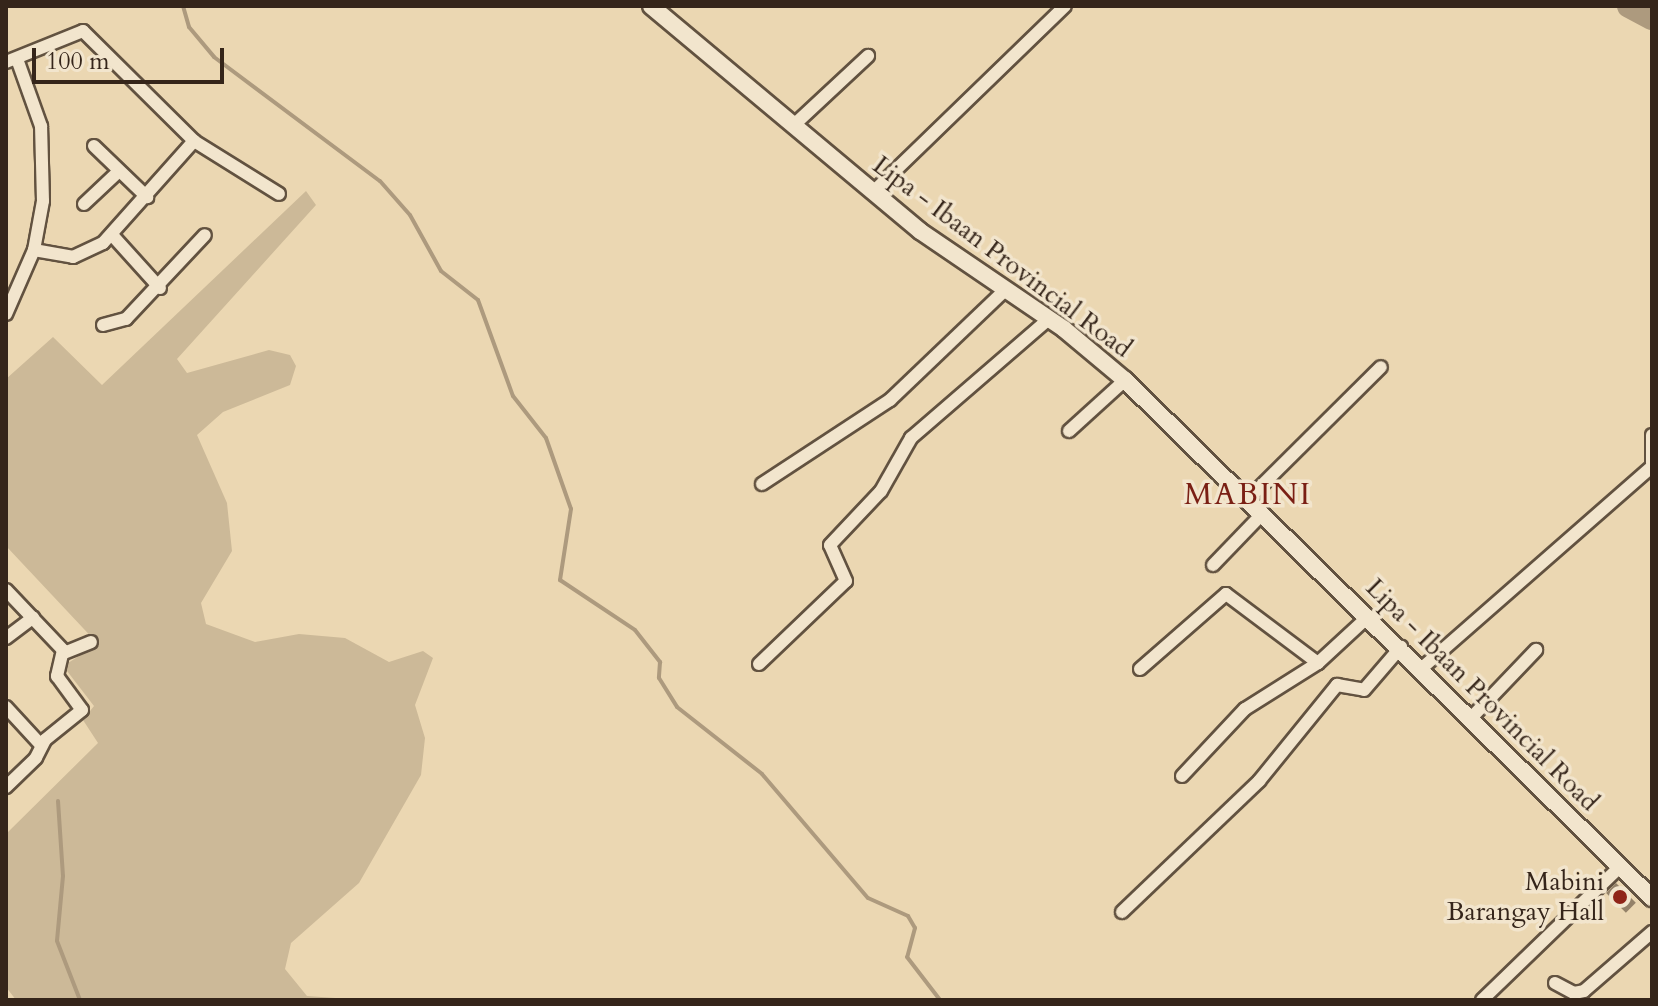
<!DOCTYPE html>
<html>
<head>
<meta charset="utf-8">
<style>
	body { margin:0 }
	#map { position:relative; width:1658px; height:1006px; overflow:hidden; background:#ebd7b2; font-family:Cardo,serif }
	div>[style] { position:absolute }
	.green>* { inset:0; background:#ccb998 }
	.stream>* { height:4px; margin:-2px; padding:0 2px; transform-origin:2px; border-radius:2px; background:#ad9a7e }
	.river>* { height:24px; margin:-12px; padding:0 12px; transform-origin:12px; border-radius:12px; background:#ad9a7e }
	.building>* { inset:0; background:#948269; transform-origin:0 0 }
	.roads { filter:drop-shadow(2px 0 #625240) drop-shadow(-2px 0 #625240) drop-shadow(0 2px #625240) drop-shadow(0 -2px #625240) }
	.street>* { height:12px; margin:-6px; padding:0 6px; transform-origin:6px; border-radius:6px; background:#f2e5cd }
	.secondary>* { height:16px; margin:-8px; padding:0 8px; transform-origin:8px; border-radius:8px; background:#f2e5cd }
	.dots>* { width:22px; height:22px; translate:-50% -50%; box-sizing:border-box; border:4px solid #f2e5cd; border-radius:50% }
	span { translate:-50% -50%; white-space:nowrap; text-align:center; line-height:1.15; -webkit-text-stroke:7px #f2e5cd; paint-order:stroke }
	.street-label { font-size:26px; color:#35251a }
	.poi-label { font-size:26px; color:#35251a }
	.right { translate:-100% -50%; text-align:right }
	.quarter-label { font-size:30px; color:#7a1f14; letter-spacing:2px }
	.frame { position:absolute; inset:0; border:8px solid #35251a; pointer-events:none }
	.scale { position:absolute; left:32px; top:48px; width:192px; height:36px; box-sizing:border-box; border:4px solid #35251a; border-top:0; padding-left:10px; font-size:24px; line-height:28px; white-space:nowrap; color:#35251a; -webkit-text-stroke:6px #f2e5cd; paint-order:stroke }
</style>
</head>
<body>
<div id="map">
	<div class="green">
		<i style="clip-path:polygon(306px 191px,316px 205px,177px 359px,187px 373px,269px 350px,290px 355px,296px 366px,290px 385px,223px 412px,197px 435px,227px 503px,232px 551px,201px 603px,206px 624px,255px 642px,299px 634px,345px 638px,389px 662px,423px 651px,433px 658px,415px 705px,425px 738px,421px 775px,359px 883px,291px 943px,285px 969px,307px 996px,364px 1000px,16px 1000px,6px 987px,6px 834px,98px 743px,83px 720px,94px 706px,67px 671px,68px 663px,98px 644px,6px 546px,6px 379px,53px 337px,102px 385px)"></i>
	</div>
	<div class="stream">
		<i style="left:183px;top:6px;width:22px;rotate:74deg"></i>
		<i style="left:189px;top:27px;width:39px;rotate:50deg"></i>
		<i style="left:214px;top:57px;width:207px;rotate:36.8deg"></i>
		<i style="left:380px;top:181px;width:45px;rotate:48.6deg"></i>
		<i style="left:410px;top:215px;width:64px;rotate:61deg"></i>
		<i style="left:441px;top:271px;width:47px;rotate:38.1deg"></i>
		<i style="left:478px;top:300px;width:102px;rotate:70deg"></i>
		<i style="left:513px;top:396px;width:53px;rotate:51.8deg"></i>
		<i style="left:546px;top:438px;width:75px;rotate:70.6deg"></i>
		<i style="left:571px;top:509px;width:72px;rotate:98.8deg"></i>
		<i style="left:560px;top:580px;width:90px;rotate:33.7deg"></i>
		<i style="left:635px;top:630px;width:41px;rotate:52deg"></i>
		<i style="left:660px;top:662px;width:16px;rotate:94deg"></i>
		<i style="left:659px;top:678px;width:34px;rotate:58deg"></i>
		<i style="left:677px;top:707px;width:108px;rotate:38.2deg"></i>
		<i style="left:762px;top:774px;width:163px;rotate:49.5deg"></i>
		<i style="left:868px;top:898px;width:44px;rotate:24.2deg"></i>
		<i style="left:908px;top:916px;width:14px;rotate:60deg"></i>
		<i style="left:915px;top:928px;width:30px;rotate:105deg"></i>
		<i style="left:907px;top:957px;width:54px;rotate:52.5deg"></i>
		<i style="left:58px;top:801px;width:75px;rotate:86.2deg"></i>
		<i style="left:63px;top:876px;width:65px;rotate:95.3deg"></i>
		<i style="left:57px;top:941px;width:63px;rotate:68.7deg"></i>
	</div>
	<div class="river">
		<i style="left:1629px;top:6px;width:26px;rotate:28deg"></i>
	</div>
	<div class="building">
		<i style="left:1616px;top:883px;width:28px;height:14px;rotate:45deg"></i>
	</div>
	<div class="roads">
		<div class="street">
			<i style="left:6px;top:62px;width:83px;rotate:-21.9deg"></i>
			<i style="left:83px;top:31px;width:156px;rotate:44.7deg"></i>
			<i style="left:194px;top:141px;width:100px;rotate:31.9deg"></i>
			<i style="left:795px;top:124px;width:100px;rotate:-43deg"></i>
			<i style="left:94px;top:146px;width:74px;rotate:43.9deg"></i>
			<i style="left:873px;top:192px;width:267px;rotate:-44.1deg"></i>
			<i style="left:84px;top:204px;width:45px;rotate:-43.2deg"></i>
			<i style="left:113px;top:236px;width:70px;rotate:47.9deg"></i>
			<i style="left:34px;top:250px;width:40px;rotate:10deg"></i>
			<i style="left:73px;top:257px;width:33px;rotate:-25deg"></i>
			<i style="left:103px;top:243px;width:137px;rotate:-48.3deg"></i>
			<i style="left:6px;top:314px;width:70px;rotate:-66.4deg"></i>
			<i style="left:34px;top:250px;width:50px;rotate:-79.6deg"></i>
			<i style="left:43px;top:201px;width:75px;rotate:-91.5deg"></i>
			<i style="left:41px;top:126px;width:71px;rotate:-109.7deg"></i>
			<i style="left:103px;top:325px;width:24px;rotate:-15deg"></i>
			<i style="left:126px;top:319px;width:115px;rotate:-46.8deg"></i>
			<i style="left:1069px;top:431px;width:76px;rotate:-42.3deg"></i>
			<i style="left:1652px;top:435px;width:28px;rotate:90deg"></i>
			<i style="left:762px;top:484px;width:153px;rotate:-33.3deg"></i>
			<i style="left:890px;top:400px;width:161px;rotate:-43.7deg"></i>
			<i style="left:1248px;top:499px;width:187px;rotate:-44.8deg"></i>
			<i style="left:1213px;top:565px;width:72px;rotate:-46.1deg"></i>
			<i style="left:6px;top:590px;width:83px;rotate:46.5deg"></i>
			<i style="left:63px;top:650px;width:27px;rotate:103deg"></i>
			<i style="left:57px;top:676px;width:42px;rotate:53.7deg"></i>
			<i style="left:82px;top:710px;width:48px;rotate:141deg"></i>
			<i style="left:45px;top:740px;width:20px;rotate:117deg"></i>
			<i style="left:36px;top:758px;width:42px;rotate:136deg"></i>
			<i style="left:6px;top:638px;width:34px;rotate:-37deg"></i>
			<i style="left:64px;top:653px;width:29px;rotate:-22deg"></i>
			<i style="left:759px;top:664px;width:120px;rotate:-43.7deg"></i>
			<i style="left:846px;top:581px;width:39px;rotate:-114deg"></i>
			<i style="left:830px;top:545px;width:74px;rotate:-46.6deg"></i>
			<i style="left:881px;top:491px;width:61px;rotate:-60.5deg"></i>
			<i style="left:911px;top:438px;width:182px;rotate:-40.8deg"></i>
			<i style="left:1422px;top:668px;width:305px;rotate:-41.2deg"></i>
			<i style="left:1140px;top:669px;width:114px;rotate:-41.1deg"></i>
			<i style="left:1226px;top:594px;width:115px;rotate:36.9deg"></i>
			<i style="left:1318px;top:663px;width:69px;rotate:-42.7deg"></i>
			<i style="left:6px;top:707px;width:52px;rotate:47.4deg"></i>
			<i style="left:1472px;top:717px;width:93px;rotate:-46.3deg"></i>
			<i style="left:1182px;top:776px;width:92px;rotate:-46.8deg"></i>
			<i style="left:1245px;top:709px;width:86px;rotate:-32.2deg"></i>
			<i style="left:1122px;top:912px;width:190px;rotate:-43.7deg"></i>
			<i style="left:1259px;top:781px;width:124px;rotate:-50.9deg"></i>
			<i style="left:1337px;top:685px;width:27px;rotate:10deg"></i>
			<i style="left:1364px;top:690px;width:57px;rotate:-49.3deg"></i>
			<i style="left:1555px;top:983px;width:21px;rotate:28deg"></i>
			<i style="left:1574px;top:993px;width:10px;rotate:-11deg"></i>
			<i style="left:1584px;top:991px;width:90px;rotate:-40.9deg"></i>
			<i style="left:1482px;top:1000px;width:193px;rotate:-44deg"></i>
		</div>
		<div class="secondary">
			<i style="left:651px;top:6px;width:351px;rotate:39.9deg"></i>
			<i style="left:920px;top:231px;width:174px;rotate:34.2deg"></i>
			<i style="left:1064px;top:329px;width:80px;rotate:39.9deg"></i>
			<i style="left:1125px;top:380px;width:739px;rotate:44.51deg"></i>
		</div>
	</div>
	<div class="dots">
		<i style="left:1620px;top:897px;background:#8f2418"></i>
	</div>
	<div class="street-label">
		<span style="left:1002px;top:257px;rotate:37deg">Lipa - Ibaan Provincial Road</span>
		<span style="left:1482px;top:695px;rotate:45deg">Lipa - Ibaan Provincial Road</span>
	</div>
	<div class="poi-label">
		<span class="right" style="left:1604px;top:897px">Mabini<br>Barangay Hall</span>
	</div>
	<div class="quarter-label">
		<span style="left:1248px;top:495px">MABINI</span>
	</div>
	<div class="frame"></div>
	<div class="scale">100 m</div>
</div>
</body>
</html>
